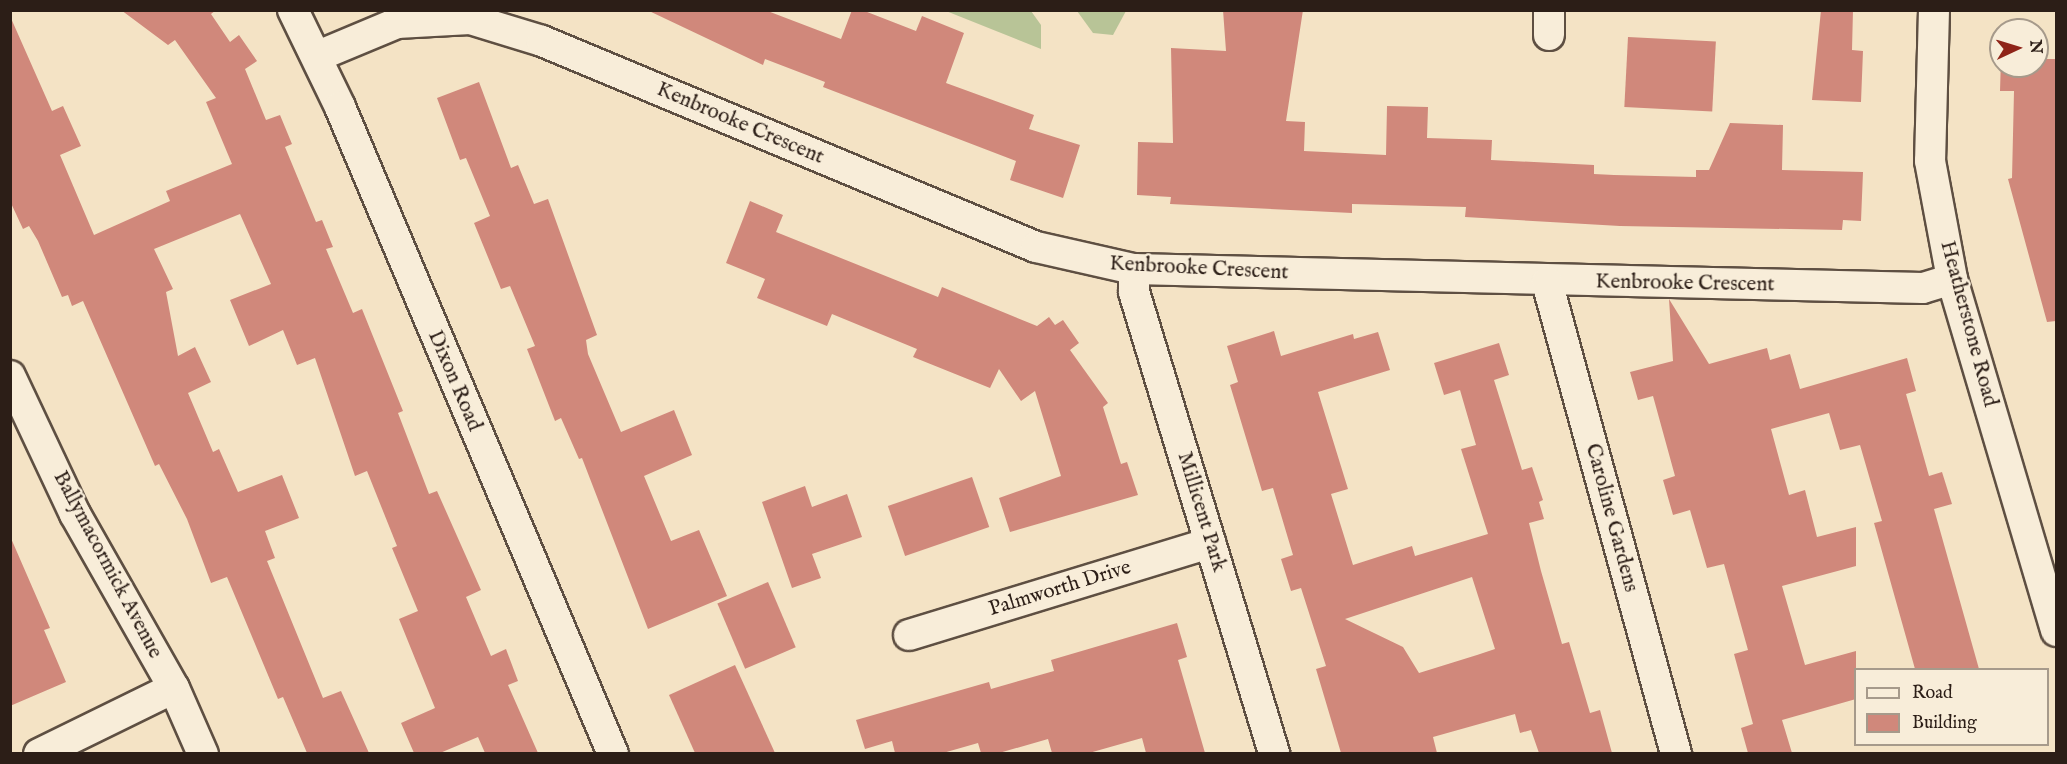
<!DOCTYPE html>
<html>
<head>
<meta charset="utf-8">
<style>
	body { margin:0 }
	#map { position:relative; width:2067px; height:764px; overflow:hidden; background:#f4e3c5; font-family:"IM FELL English",serif }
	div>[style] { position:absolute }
	.green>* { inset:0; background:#b8c497 }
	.building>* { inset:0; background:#d0887b; transform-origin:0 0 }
	.roads { filter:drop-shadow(2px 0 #5e4f42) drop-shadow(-2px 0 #5e4f42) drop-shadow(0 2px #5e4f42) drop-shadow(0 -2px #5e4f42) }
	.street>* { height:30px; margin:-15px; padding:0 15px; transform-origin:15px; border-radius:15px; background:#f8edd9 }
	span { translate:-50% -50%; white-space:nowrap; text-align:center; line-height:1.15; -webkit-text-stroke:4.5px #f8edd9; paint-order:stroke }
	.street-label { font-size:21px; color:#2c1e17 }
	.frame { position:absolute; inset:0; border:12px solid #2c1e17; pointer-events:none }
	.legend { position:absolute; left:1854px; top:668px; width:195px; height:78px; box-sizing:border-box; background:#f8edd9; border:2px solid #a69a8b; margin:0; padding:8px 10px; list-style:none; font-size:18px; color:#2c1e17 }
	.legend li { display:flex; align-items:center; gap:12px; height:30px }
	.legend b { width:30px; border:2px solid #a69a8b }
	.north { position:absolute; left:1989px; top:18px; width:60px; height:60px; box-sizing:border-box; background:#f8edd9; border:2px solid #a69a8b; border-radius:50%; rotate:86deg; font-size:16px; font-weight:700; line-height:24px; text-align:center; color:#2c1e17 }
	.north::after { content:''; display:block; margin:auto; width:21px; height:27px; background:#8f2418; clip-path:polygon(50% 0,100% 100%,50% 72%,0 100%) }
</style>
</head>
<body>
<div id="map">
	<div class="green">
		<i style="clip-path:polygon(946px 11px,1031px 11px,1041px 25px,1041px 49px)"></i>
		<i style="clip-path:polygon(1077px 11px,1126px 11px,1113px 35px,1093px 33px)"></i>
	</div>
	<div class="building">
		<i style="clip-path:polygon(121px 10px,216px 10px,211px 14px,230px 42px,239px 35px,257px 61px,245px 69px,266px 120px,280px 115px,292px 144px,285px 147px,316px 222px,322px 220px,333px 247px,326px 249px,353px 313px,362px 309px,403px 411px,398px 413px,429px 494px,437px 491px,481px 590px,466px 597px,491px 656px,506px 649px,518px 681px,508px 685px,538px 753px,485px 753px,478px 737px,440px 753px,414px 753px,401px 723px,435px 708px,399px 619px,418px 611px,392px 548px,397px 546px,367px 471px,355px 476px,315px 358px,297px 365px,283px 330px,249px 346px,230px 300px,271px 284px,240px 214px,154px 249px,173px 289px,166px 292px,178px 356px,195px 347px,211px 382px,188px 393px,213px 452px,219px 449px,238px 492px,282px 475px,299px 518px,265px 531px,275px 558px,267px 561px,323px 698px,341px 691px,369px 753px,307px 753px,283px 697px,278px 699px,227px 577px,211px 583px,187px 519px,159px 464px,155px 466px,83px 301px,72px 306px,68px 295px,62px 297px,38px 241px,29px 226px,23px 229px,10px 201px,10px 16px,52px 111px,63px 106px,81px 146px,60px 155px,94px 235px,170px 201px,166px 191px,232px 164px,206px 102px,216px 98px,175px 40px,168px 45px)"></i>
		<i style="clip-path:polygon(647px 10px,765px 10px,841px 39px,852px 10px,862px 10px,916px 31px,922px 16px,964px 33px,946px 83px,1034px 115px,1029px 129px,1080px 145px,1063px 198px,1010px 180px,1016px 161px,823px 87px,825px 82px,765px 59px,763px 65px)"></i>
		<i style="clip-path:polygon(1223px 10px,1303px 10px,1286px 121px,1305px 122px,1304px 151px,1386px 155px,1387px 106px,1428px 107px,1427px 138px,1492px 140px,1491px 160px,1594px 165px,1594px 174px,1614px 175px,1696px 177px,1696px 170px,1709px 170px,1730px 123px,1783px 125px,1782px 170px,1863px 172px,1861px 221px,1843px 220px,1842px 230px,1620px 226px,1465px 217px,1466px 207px,1352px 204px,1352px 213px,1170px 204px,1171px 197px,1137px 195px,1138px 142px,1173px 143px,1171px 48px,1226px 51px)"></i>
		<i style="clip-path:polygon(1821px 10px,1853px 10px,1852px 50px,1863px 51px,1861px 102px,1812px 100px)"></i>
		<i style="left:1628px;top:37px;width:88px;height:70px;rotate:3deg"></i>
		<i style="clip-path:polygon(2001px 58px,2001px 66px,2037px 66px,2037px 59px,2056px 59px,2056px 321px,2047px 322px,2008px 179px,2012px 178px,2014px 91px,2000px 91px)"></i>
		<i style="clip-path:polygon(479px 82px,511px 168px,518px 165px,534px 204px,548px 199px,597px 335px,586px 340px,588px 354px,621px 432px,674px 410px,692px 455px,644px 476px,671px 541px,699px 530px,727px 596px,648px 629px,582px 458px,579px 459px,561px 418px,555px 421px,527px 349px,535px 346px,510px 286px,501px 289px,474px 223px,490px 216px,466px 158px,460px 160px,437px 98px)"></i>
		<i style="clip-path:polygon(750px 201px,783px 215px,776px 232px,938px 297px,942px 287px,1037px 326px,1049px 317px,1055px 325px,1063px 320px,1079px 343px,1070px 350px,1108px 403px,1103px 407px,1121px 464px,1127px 462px,1138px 495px,1010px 532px,999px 498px,1061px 476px,1035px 391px,1021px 401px,999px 369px,990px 388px,913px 357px,917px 349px,832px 314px,827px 326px,757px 298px,765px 279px,726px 263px)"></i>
		<i style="clip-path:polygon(1669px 299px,1709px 364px,1767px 348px,1770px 360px,1790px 354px,1800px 389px,1907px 358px,1916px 391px,1906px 394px,1929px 476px,1942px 472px,1952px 504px,1934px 509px,1979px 669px,1915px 669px,1874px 523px,1882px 521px,1860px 445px,1840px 450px,1829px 413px,1771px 429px,1789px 495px,1805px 490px,1817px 537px,1856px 527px,1856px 566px,1782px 586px,1805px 665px,1856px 651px,1856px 699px,1782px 720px,1792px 753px,1748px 753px,1741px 728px,1753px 724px,1734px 654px,1748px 650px,1724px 564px,1707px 568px,1690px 510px,1673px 515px,1663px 480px,1675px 476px,1653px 396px,1638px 400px,1630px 372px,1673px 361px)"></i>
		<i style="clip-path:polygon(evenodd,1274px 331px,1281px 356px,1353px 334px,1354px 339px,1378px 332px,1390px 370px,1318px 392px,1348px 489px,1331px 494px,1353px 565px,1412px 546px,1415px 556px,1488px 534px,1461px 449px,1476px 445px,1460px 390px,1444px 395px,1434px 363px,1499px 343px,1509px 375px,1494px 380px,1522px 470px,1532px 467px,1543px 500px,1539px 502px,1544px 519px,1529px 523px,1541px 571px,1562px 644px,1569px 642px,1590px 713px,1600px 710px,1612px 753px,1539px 753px,1531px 730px,1520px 733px,1515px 714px,1433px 737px,1437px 753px,1341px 753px,1316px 669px,1326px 666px,1301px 588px,1291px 591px,1281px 559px,1293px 555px,1273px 488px,1262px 491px,1230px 385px,1238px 382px,1227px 346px,1274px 331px,1472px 577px,1495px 649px,1477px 655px,1419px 673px,1403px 647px,1345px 619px,1472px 577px)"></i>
		<i style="left:972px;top:477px;width:53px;height:89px;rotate:71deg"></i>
		<i style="clip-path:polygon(805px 486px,812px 507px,847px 494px,862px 537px,812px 554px,821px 578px,792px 588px,762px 502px)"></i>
		<i style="clip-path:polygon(10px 536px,50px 628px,44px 630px,66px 682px,10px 706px)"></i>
		<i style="left:768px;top:582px;width:71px;height:55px;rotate:67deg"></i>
		<i style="clip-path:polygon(1177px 623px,1187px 657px,1178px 660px,1205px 753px,1146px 753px,1142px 738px,1089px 753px,1052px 753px,1048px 739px,999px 753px,981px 753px,978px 743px,943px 753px,895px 753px,892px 741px,865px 749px,856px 720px,989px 682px,991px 689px,1054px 671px,1051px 660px)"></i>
		<i style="clip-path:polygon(735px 665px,775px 753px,695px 753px,669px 695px)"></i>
	</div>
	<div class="roads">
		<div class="street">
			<i style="left:293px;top:10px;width:108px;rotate:64.1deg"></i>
			<i style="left:340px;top:107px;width:702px;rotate:67.12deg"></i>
			<i style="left:1934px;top:10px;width:151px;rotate:91.5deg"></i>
			<i style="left:1930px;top:161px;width:120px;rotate:79.4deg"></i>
			<i style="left:1952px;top:279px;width:367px;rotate:73.5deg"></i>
			<i style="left:1549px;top:35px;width:25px;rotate:-90deg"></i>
			<i style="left:318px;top:56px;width:86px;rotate:-22.7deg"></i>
			<i style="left:397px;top:23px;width:73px;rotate:-3.1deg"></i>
			<i style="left:470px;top:19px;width:75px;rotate:17deg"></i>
			<i style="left:542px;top:41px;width:535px;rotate:22.64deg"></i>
			<i style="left:1036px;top:247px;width:100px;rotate:12.7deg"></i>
			<i style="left:1134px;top:269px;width:789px;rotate:1.38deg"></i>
			<i style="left:1923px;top:288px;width:30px;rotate:-17deg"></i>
			<i style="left:1134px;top:269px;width:23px;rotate:90deg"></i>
			<i style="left:1134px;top:292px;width:483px;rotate:73.1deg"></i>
			<i style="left:1547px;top:282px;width:489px;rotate:74.7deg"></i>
			<i style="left:10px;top:376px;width:153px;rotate:64.8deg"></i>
			<i style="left:75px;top:514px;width:200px;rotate:60.4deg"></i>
			<i style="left:174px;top:688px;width:72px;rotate:66.3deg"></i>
			<i style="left:909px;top:635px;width:315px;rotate:-17deg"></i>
			<i style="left:39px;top:754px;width:150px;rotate:-26.1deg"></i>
		</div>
	</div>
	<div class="street-label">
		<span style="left:740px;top:124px;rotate:23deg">Kenbrooke Crescent</span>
		<span style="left:1199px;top:269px;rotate:3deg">Kenbrooke Crescent</span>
		<span style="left:1685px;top:284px;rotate:1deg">Kenbrooke Crescent</span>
		<span style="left:1968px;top:324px;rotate:75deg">Heatherstone Road</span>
		<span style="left:454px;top:381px;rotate:67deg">Dixon Road</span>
		<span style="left:1201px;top:512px;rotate:73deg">Millicent Park</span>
		<span style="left:1611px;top:518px;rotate:75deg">Caroline Gardens</span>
		<span style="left:107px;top:565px;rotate:62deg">Ballymacormick Avenue</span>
		<span style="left:1060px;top:589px;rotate:-17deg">Palmworth Drive</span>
	</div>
	<div class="frame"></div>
	<ul class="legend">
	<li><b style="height:8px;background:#f8edd9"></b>Road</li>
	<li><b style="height:16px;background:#d0887b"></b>Building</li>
	</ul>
	<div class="north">N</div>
</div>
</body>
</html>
